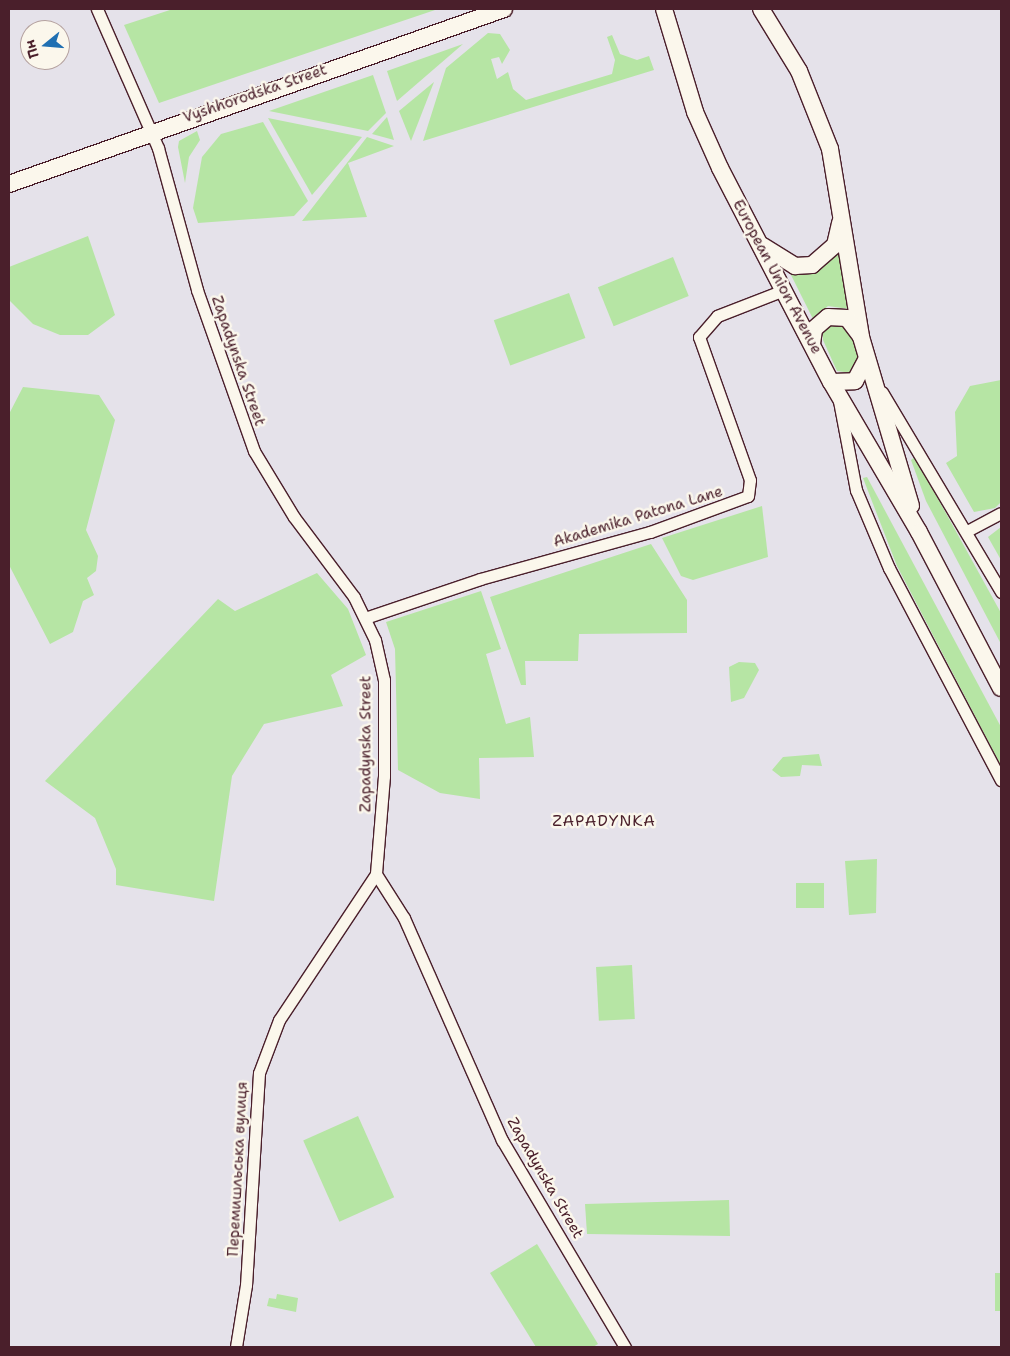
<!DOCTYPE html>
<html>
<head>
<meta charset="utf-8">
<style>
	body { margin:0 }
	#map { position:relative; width:1010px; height:1356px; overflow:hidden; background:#e5e2ea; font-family:"Shantell Sans",sans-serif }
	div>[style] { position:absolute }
	.green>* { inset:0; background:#b6e5a4; transform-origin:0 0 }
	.roads { filter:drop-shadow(1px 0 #4a1f2b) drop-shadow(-1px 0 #4a1f2b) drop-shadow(0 1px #4a1f2b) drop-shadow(0 -1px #4a1f2b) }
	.street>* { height:11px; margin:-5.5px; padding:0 5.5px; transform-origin:5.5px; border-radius:5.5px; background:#fbf7ec }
	.secondary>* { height:16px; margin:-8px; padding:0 8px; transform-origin:8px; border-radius:8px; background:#fbf7ec }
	span { translate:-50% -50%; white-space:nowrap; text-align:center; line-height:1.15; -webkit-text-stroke:5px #fbf7ec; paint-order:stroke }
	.street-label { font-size:15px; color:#4a1f2b }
	.neighbourhood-label { font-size:16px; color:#4a1f2b; letter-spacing:1px }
	.frame { position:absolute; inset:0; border:10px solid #4a1f2b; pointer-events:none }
	.north { position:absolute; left:20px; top:20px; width:50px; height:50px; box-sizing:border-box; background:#fbf7ec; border:1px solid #b4a19f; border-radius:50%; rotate:253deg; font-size:14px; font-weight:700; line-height:20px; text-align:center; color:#4a1f2b }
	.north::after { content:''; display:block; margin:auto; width:18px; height:22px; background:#1f6fb2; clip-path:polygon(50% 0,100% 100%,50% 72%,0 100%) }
</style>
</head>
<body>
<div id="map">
	<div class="green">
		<i style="clip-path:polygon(173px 9px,438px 9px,159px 103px,124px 25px)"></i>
		<i style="clip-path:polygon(488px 33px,500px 34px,510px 50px,502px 64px,499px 57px,491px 59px,497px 79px,508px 72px,513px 89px,526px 100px,612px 74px,615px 60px,607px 37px,612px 35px,620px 54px,637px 60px,649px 56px,654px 70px,423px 141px,446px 68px)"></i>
		<i style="clip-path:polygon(463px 44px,397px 101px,387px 71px)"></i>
		<i style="clip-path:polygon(373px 75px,386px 113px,368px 131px,269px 111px)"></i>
		<i style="clip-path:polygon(434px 82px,411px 141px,399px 111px)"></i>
		<i style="clip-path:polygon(387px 117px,394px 140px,372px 134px)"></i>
		<i style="clip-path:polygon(268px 118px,362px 137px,312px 195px)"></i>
		<i style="clip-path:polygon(263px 122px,308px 201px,294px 216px,198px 223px,193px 208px,202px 157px,221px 134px)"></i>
		<i style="clip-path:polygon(197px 131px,200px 140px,189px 157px,185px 183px,178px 147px,179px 141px)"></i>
		<i style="clip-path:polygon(367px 137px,394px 146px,348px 163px,367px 217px,302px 221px)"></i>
		<i style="clip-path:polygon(88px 236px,115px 315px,88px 335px,60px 335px,33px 324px,9px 300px,9px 267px)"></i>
		<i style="clip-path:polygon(839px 251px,849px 309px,828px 306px,813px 319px,789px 271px,821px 269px)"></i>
		<i style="left:673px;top:257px;width:42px;height:81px;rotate:68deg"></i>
		<i style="left:569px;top:293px;width:48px;height:80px;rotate:70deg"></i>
		<i style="clip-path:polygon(835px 321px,853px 331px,859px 359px,852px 373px,837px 371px,823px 340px,822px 330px)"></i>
		<i style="clip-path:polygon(1001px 380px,1001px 502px,995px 508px,974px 512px,946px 463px,957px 456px,955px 412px,970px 386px)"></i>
		<i style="clip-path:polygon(23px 387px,99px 395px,115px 420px,86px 530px,98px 556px,96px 571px,87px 578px,94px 595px,83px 601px,73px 632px,50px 644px,9px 565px,9px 414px)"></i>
		<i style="clip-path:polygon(915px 457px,1001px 613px,1001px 644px,926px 501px,911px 460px)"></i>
		<i style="clip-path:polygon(867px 477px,1001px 727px,1001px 766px,897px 566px,863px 478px)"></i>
		<i style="clip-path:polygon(762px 506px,768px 557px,693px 580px,681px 576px,662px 538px)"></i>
		<i style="clip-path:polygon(1001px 527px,1001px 560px,988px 537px)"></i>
		<i style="clip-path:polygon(651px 544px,687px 600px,687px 633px,579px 634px,578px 661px,525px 661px,526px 685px,521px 685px,490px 597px)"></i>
		<i style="clip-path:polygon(317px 573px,348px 609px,366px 655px,331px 675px,343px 706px,264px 724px,232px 776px,214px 901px,116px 885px,116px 869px,95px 818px,45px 781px,218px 599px,235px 611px)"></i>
		<i style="clip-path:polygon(481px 591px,501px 649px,486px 654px,506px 724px,530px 717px,534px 757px,479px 758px,480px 799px,440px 793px,398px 770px,395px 649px,386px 622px)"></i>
		<i style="clip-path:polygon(739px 662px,755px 663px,759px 670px,744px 698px,731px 702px,729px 667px)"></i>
		<i style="clip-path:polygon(819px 754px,822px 766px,802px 765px,800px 776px,781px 777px,772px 770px,783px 757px)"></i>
		<i style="clip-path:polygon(877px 859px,876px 913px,849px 915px,845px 861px)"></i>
		<i style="left:796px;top:883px;width:28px;height:25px"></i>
		<i style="left:632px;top:965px;width:54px;height:36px;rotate:87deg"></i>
		<i style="left:358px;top:1116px;width:89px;height:60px;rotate:66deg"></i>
		<i style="clip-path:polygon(729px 1200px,730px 1236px,587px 1234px,585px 1204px)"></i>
		<i style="clip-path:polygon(537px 1244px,598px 1344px,593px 1347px,536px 1347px,490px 1273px)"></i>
		<i style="left:995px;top:1273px;width:6px;height:38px"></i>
		<i style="clip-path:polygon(277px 1294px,298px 1298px,296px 1312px,267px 1306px,269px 1298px,276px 1299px)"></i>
	</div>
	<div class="roads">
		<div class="street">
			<i style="left:97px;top:9px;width:152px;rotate:66.3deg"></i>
			<i style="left:158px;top:148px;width:147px;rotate:74.6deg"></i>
			<i style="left:197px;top:290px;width:171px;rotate:70.5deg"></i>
			<i style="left:254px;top:451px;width:77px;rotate:58.8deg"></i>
			<i style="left:294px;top:517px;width:100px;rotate:53.1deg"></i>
			<i style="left:354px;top:597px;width:48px;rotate:64deg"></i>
			<i style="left:375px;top:640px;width:41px;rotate:77.3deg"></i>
			<i style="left:384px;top:680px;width:96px;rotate:90deg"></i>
			<i style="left:384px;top:776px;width:98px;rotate:94.7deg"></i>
			<i style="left:376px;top:874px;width:175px;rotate:123.6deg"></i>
			<i style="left:279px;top:1020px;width:57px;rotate:110.7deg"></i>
			<i style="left:259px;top:1073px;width:212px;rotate:93.5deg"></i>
			<i style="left:246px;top:1285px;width:63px;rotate:99.2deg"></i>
			<i style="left:882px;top:392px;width:233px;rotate:59.2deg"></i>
			<i style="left:839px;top:401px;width:91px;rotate:79.2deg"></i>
			<i style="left:856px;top:490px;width:85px;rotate:67.1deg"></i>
			<i style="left:889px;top:568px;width:240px;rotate:62.2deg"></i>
			<i style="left:967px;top:531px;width:38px;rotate:-28deg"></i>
			<i style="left:365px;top:618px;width:121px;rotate:-18.7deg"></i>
			<i style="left:480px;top:579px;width:176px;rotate:-15.5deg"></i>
			<i style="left:650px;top:532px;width:104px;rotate:-20.2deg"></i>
			<i style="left:748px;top:496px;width:16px;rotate:-83deg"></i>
			<i style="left:750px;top:480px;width:152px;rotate:-109.6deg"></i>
			<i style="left:699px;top:337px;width:28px;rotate:-49deg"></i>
			<i style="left:717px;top:316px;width:72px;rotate:-21.2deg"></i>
			<i style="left:376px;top:874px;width:52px;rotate:57.5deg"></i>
			<i style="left:404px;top:918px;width:243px;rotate:66.2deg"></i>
			<i style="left:502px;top:1140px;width:241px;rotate:59.3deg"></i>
		</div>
		<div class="secondary">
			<i style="left:664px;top:9px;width:108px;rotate:73.2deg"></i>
			<i style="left:695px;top:112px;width:61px;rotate:65.9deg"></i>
			<i style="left:720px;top:168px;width:241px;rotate:62.6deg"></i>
			<i style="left:831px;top:382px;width:174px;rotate:59.6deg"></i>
			<i style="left:919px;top:532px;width:176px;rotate:62.3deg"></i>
			<i style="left:761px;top:9px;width:73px;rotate:58.5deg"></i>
			<i style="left:799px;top:71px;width:84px;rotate:68.3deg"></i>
			<i style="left:830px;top:149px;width:191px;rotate:80.6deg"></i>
			<i style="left:861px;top:337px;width:176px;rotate:73.5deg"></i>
			<i style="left:9px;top:184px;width:525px;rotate:-19.47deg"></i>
			<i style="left:763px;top:246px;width:38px;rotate:32deg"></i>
			<i style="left:795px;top:266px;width:17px;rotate:-3deg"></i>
			<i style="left:812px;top:265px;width:30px;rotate:-41deg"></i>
			<i style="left:835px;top:245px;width:23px;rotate:-77deg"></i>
			<i style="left:812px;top:344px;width:15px;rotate:-82deg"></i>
			<i style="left:814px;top:329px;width:18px;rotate:-41deg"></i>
			<i style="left:828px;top:317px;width:19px;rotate:3deg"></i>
			<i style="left:847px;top:318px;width:21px;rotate:53deg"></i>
			<i style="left:831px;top:382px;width:24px;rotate:-2deg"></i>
			<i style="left:855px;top:381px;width:24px;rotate:-62deg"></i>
		</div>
	</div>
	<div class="street-label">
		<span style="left:255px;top:94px;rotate:-19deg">Vyshhorodska Street</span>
		<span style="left:777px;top:277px;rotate:62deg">European Union Avenue</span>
		<span style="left:238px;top:361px;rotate:71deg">Zapadynska Street</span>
		<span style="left:638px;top:517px;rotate:-17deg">Akademika Patona Lane</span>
		<span style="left:366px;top:744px;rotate:-90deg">Zapadynska Street</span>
		<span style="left:238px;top:1169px;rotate:-87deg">Перемишльська вулиця</span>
		<span style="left:545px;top:1178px;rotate:60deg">Zapadynska Street</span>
	</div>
	<div class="neighbourhood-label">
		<span style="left:604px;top:821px">ZAPADYNKA</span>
	</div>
	<div class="frame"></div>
	<div class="north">Пн</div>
</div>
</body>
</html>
